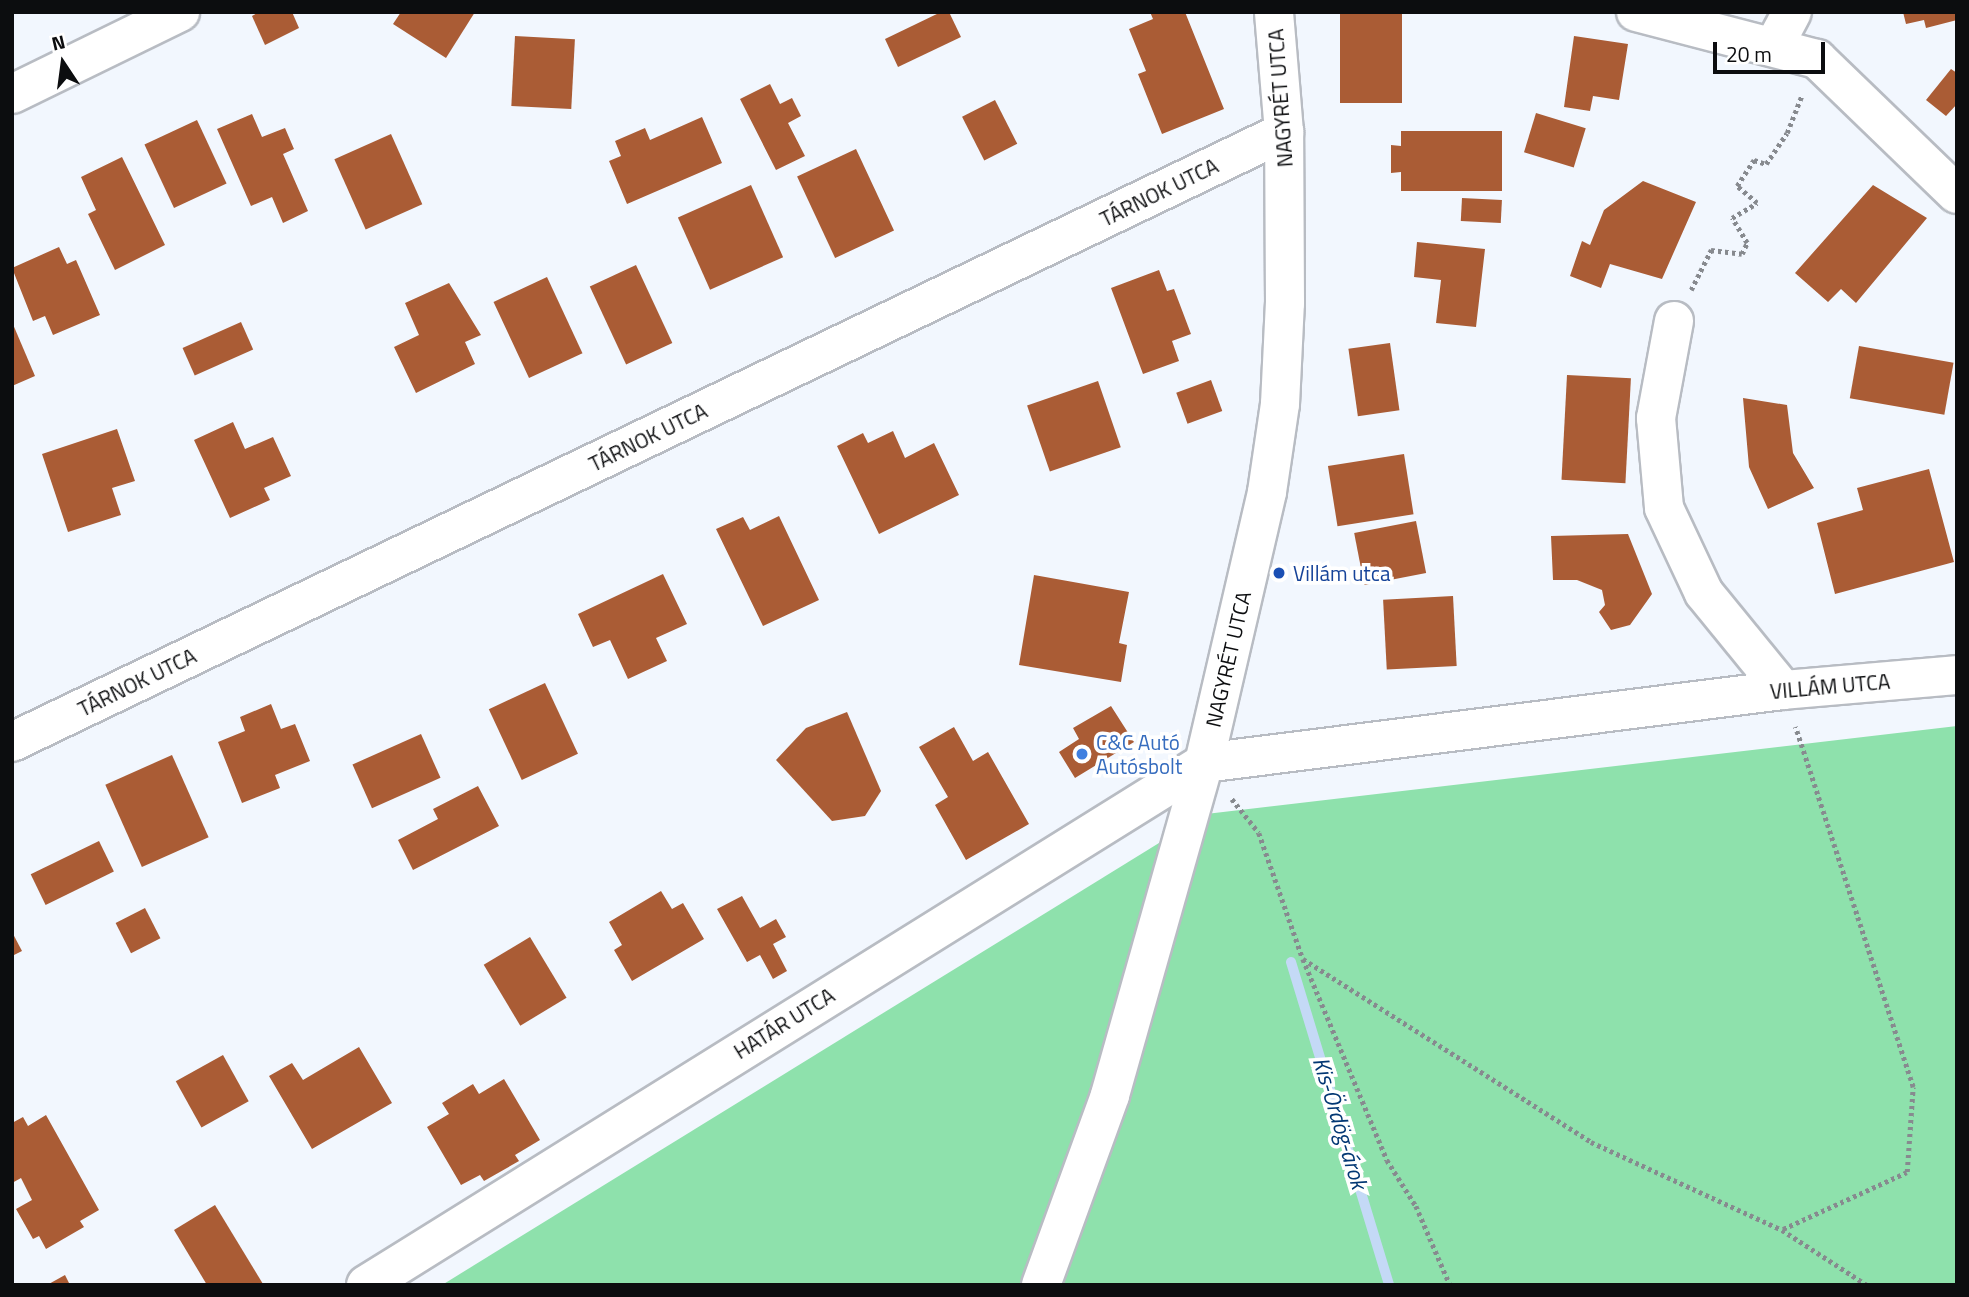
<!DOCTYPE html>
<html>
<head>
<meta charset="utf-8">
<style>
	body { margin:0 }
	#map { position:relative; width:1969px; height:1297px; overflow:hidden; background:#f2f7fe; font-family:"Titillium Web",sans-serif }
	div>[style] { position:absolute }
	.green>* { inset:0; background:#8ee1ac }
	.stream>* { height:10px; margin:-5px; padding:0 5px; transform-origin:5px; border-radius:5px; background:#c4d9f6 }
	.building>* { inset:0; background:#aa5c35; transform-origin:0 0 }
	.path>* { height:4.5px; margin-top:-2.25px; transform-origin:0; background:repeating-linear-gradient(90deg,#878a8f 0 3.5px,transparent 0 7px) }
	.roads { filter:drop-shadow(2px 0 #b8bcc3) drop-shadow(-2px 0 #b8bcc3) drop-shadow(0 2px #b8bcc3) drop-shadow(0 -2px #b8bcc3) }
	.street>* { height:38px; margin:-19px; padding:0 19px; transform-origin:19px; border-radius:19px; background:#fff }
	.secondary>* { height:38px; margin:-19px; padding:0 19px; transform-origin:19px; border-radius:19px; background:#fff }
	.dots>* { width:19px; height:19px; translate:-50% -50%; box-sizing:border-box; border:4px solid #fff; border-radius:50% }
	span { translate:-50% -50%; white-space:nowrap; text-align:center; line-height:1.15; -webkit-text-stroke:7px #fff; paint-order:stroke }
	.street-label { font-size:21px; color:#0c0d0f }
	.transit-label { font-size:21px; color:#164399 }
	.left { translate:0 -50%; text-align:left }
	.shop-label { font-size:21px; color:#366cbe }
	.water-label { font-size:23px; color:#023773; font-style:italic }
	.frame { position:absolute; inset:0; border:14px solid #0c0d0f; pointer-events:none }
	.north { position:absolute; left:28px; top:28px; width:70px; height:70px; -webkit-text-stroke:5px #fff; paint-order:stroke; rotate:347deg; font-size:19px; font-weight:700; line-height:28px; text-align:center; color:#0c0d0f }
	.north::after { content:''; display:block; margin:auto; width:24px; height:32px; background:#0c0d0f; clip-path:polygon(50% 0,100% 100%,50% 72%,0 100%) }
	.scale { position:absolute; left:1713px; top:42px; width:112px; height:32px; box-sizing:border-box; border:4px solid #0c0d0f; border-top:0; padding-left:9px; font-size:21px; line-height:24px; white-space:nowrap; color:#0c0d0f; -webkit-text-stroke:5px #fff; paint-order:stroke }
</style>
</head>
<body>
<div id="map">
	<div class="green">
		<i style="clip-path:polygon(1957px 726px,1957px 1285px,442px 1285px,1206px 814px)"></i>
	</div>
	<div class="stream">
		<i style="left:1291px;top:962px;width:338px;rotate:73.1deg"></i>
	</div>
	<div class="building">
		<i style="clip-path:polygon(259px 12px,292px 12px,299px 28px,265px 45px,252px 16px)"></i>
		<i style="clip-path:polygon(401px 12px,475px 12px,446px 58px,393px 24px)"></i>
		<i style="clip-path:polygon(941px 12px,949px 12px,961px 37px,898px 67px,885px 39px)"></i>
		<i style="clip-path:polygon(1150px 12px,1185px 12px,1224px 109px,1162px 134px,1138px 74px,1146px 71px,1129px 29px,1153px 19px)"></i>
		<i style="left:1340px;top:12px;width:62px;height:91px"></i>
		<i style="clip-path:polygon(1903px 12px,1955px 12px,1957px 20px,1926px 28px,1924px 20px,1906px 24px)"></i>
		<i style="left:515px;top:36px;width:60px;height:70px;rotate:3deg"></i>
		<i style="clip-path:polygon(1574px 36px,1628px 44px,1619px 100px,1593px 96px,1590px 111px,1564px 107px)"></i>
		<i style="clip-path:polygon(1951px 69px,1957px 73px,1957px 104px,1946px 116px,1926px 100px)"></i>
		<i style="clip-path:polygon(770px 84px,780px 104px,792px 98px,801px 116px,788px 123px,805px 156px,776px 170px,740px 99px)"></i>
		<i style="left:995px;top:100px;width:49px;height:37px;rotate:63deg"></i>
		<i style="left:1536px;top:113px;width:52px;height:41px;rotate:17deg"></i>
		<i style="clip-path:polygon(252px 114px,262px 137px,285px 128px,294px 149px,283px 154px,308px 211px,283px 223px,272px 197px,251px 206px,217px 129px)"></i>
		<i style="clip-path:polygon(702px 117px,722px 163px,627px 204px,609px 161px,621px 156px,615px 141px,645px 128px,650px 140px)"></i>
		<i style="left:197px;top:120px;width:70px;height:58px;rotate:65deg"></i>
		<i style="clip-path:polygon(1401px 131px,1502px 131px,1502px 191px,1401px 191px,1401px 172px,1391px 173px,1391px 145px,1401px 146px)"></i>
		<i style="left:391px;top:134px;width:77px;height:62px;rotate:66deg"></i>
		<i style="left:856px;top:149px;width:90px;height:65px;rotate:65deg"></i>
		<i style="clip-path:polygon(122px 157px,165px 245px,115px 270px,88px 214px,96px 210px,81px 177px)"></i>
		<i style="clip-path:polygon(1643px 181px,1696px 202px,1662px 279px,1610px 264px,1601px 288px,1570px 276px,1582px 241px,1590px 245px,1604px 210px)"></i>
		<i style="left:751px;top:185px;width:79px;height:80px;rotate:66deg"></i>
		<i style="clip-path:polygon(1873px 185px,1927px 218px,1856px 303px,1841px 289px,1828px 302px,1795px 273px)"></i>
		<i style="left:1462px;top:198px;width:40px;height:23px;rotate:3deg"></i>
		<i style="clip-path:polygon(1417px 242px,1485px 249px,1476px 327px,1436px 323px,1441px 280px,1414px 277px)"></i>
		<i style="clip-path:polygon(59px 247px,67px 264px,76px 260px,100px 315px,53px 335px,45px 316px,33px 321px,12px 268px)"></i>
		<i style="left:636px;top:265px;width:86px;height:51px;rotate:65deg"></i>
		<i style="clip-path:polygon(1159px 270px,1167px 291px,1174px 289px,1191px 334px,1172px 341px,1179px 361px,1143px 374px,1111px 288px)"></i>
		<i style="left:547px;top:277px;width:84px;height:59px;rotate:65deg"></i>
		<i style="clip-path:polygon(449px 283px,481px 335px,465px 342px,475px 364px,416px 393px,394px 347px,419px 335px,405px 303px)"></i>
		<i style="clip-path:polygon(12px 322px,35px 376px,12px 386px)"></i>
		<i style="left:241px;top:322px;width:30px;height:64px;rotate:66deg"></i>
		<i style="left:1390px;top:343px;width:68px;height:42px;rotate:82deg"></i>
		<i style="left:1859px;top:346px;width:96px;height:53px;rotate:10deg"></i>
		<i style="left:1567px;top:375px;width:64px;height:105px;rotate:3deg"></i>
		<i style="left:1211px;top:380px;width:33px;height:37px;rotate:70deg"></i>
		<i style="left:1098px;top:381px;width:70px;height:75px;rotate:71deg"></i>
		<i style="clip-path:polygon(1743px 398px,1787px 405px,1793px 453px,1814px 488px,1768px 509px,1749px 467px)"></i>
		<i style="clip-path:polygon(233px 422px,245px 449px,273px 437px,291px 476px,264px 488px,270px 500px,230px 518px,194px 440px)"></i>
		<i style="clip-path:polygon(117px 429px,135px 481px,112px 488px,121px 515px,68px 532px,42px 454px)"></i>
		<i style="clip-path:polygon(893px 431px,905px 458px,934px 443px,959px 495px,879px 534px,837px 446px,863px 433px,868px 443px)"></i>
		<i style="left:1404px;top:454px;width:61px;height:77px;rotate:81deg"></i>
		<i style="clip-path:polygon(1929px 469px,1954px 562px,1835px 594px,1817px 523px,1863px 510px,1857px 488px)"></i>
		<i style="clip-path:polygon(779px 516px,819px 600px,763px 626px,716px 529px,743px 517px,750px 530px)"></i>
		<i style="left:1416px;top:521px;width:53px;height:63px;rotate:79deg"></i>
		<i style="clip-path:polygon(1628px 534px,1652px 594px,1630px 625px,1611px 630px,1599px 612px,1605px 605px,1602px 590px,1577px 580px,1553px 580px,1551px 536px)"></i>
		<i style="clip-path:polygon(663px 574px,687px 624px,656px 638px,667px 661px,628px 679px,610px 640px,593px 647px,578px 614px)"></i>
		<i style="clip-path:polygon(1034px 575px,1129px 592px,1119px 643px,1127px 645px,1121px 682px,1019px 665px)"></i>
		<i style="left:1453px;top:596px;width:70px;height:70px;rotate:87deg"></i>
		<i style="left:545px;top:683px;width:78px;height:62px;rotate:65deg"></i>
		<i style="clip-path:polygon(271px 704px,281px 729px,295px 724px,310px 761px,275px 775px,280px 788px,242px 803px,218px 742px,245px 731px,240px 717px)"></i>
		<i style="clip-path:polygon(1111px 706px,1134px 742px,1075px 778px,1059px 752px,1079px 739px,1073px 728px)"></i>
		<i style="clip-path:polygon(847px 712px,881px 791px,865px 816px,832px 821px,776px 760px,806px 728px)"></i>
		<i style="clip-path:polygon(954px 727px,973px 761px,988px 752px,1029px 824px,966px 860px,935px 805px,948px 797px,919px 747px)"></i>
		<i style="left:421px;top:734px;width:48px;height:75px;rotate:66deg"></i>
		<i style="left:172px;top:755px;width:90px;height:73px;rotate:66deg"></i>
		<i style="clip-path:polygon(478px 786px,499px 826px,413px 870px,398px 840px,438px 819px,433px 809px)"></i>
		<i style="left:99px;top:841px;width:34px;height:76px;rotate:64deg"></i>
		<i style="clip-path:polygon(661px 891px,672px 909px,683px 903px,704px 939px,632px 981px,614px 950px,622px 945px,609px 922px)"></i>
		<i style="clip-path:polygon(742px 896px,760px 928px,776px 919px,786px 937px,773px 944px,787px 971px,773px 979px,760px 955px,747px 962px,717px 909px)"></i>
		<i style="left:145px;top:908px;width:34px;height:33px;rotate:63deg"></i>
		<i style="clip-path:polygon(12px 932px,22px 951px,12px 956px)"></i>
		<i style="left:530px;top:937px;width:71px;height:54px;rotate:59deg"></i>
		<i style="clip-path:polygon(359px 1047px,392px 1103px,312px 1149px,269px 1076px,292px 1063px,303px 1080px)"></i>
		<i style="left:223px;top:1055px;width:53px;height:54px;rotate:61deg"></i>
		<i style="clip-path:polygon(504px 1079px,540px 1140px,515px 1155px,519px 1161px,484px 1181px,480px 1175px,461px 1185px,427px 1127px,449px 1114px,442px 1103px,473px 1084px,479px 1094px)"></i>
		<i style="clip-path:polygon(46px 1115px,99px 1210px,80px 1221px,84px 1227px,46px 1249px,39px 1236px,33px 1239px,16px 1209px,32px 1200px,21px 1178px,12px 1183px,12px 1123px,23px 1117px,28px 1126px)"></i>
		<i style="clip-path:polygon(215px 1205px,263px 1284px,262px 1285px,207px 1285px,174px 1230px)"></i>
		<i style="clip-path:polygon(65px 1275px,70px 1285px,47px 1285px)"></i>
	</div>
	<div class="path">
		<i style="left:1691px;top:290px;width:45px;rotate:-63.4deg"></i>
		<i style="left:1711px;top:250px;width:31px;rotate:7deg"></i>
		<i style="left:1742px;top:254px;width:12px;rotate:-66deg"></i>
		<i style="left:1747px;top:243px;width:29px;rotate:-121deg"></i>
		<i style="left:1732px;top:218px;width:29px;rotate:-31deg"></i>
		<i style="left:1757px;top:203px;width:26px;rotate:-140deg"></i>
		<i style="left:1737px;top:186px;width:31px;rotate:-57deg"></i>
		<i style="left:1754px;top:160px;width:13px;rotate:18deg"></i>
		<i style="left:1766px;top:164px;width:37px;rotate:-56deg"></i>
		<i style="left:1787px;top:133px;width:41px;rotate:-68.5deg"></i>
		<i style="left:1232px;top:799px;width:43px;rotate:51.5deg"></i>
		<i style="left:1259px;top:833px;width:133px;rotate:70.8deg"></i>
		<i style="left:1303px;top:959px;width:218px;rotate:67.3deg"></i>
		<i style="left:1387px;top:1160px;width:54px;rotate:57.8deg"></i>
		<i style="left:1416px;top:1206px;width:86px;rotate:66.7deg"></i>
		<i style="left:1303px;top:959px;width:341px;rotate:32.4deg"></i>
		<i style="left:1591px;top:1142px;width:210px;rotate:24.7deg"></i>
		<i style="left:1782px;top:1230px;width:101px;rotate:32.9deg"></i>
		<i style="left:1783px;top:1229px;width:136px;rotate:-24.7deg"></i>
		<i style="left:1907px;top:1172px;width:85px;rotate:-86deg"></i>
		<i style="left:1913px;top:1087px;width:379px;rotate:-108.1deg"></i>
	</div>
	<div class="roads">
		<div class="street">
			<i style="left:1636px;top:12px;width:187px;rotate:14.6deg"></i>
			<i style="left:1817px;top:59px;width:194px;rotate:44deg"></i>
			<i style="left:1774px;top:46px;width:38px;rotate:-62deg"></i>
			<i style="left:12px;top:94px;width:187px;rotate:-26deg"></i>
			<i style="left:1674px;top:321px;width:99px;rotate:100.5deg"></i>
			<i style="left:1656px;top:418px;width:90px;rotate:84.9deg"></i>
			<i style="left:1664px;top:508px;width:94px;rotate:64.8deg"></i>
			<i style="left:1704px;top:593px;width:125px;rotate:50.8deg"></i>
			<i style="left:12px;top:742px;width:1411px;rotate:-25.62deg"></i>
			<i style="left:366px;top:1285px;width:987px;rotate:-31.92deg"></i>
			<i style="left:1204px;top:763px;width:584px;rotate:-7.19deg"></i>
			<i style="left:1783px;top:690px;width:175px;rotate:-4.9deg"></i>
		</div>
		<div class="secondary">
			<i style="left:1041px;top:1285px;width:202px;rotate:-70deg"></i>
			<i style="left:1110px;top:1095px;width:345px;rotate:-74.2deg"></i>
			<i style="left:1204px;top:763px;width:278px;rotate:-76.9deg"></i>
			<i style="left:1267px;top:492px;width:89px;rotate:-81.6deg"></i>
			<i style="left:1280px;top:404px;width:101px;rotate:-87.2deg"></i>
			<i style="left:1285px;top:303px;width:171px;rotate:-90.3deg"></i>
			<i style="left:1284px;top:132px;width:120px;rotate:-94.8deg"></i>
		</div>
	</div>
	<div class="dots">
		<i style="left:1279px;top:573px;background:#1a4fb4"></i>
		<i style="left:1082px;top:754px;background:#3f7fe0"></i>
	</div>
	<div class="street-label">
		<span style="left:1280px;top:98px;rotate:-94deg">NAGYRÉT UTCA</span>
		<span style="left:1159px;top:192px;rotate:-26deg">TÁRNOK UTCA</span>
		<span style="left:648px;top:437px;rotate:-26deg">TÁRNOK UTCA</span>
		<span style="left:1228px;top:659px;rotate:-77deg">NAGYRÉT UTCA</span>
		<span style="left:137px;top:682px;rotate:-26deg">TÁRNOK UTCA</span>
		<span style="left:1830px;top:686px;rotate:-5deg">VILLÁM UTCA</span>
		<span style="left:784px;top:1023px;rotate:-32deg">HATÁR UTCA</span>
	</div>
	<div class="transit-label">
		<span class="left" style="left:1293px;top:573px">Villám utca</span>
	</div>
	<div class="shop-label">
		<span class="left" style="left:1096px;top:754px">C&amp;C Autó<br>Autósbolt</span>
	</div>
	<div class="water-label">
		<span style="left:1340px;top:1123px;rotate:73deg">Kis-Ördög-árok</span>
	</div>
	<div class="frame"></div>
	<div class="north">N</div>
	<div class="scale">20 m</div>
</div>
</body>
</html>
